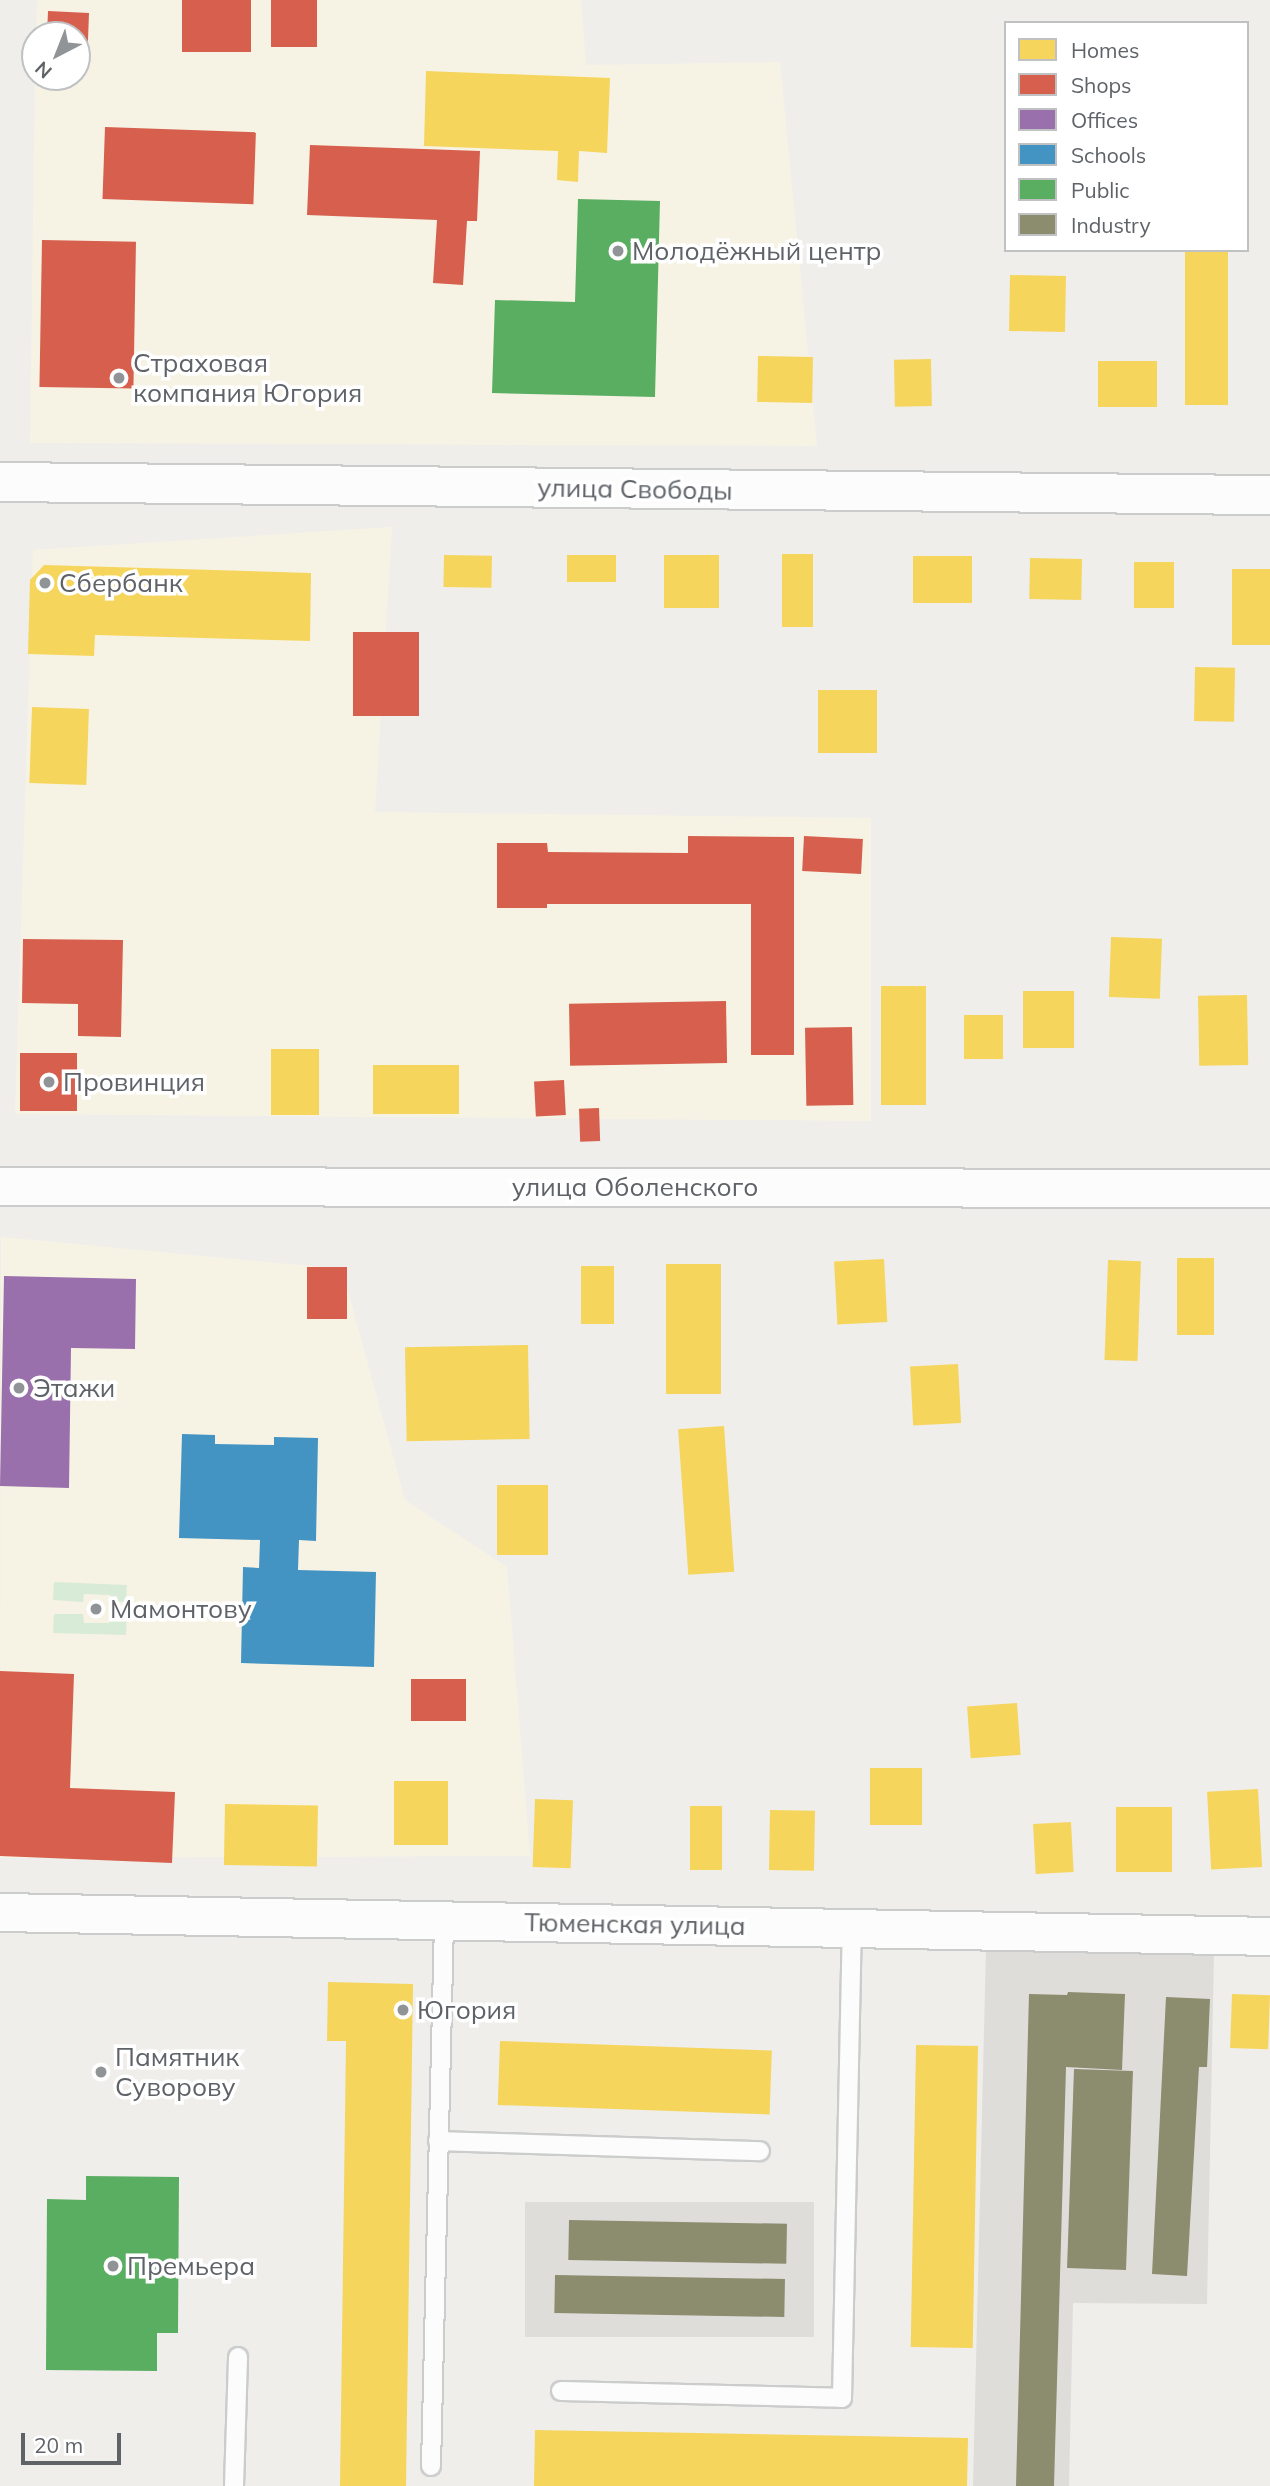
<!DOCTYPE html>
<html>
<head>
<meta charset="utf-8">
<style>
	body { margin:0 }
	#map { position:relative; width:1270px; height:2486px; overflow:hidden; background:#efeeea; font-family:Mulish,sans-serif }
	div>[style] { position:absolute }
	.commercial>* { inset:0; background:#f7f3e4 }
	.industrial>* { inset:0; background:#dfddda; transform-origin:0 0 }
	.green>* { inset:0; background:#d8ebd6 }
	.homes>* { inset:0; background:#f6d55c; transform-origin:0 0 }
	.shops>* { inset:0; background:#d6604d; transform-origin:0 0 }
	.offices>* { inset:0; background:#9970ab }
	.schools>* { inset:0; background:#4393c3 }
	.public>* { inset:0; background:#5aae61 }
	.industry>* { inset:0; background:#8c8c6e; transform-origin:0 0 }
	.roads { filter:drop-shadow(2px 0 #cbcccc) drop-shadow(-2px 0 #cbcccc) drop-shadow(0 2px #cbcccc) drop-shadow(0 -2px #cbcccc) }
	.service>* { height:18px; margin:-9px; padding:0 9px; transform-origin:9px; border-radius:9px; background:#fdfcfc }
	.minor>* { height:37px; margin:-18.5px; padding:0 18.5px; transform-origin:18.5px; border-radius:18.5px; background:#fdfcfc }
	.tertiary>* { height:38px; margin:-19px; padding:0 19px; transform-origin:19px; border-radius:19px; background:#fdfcfc }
	.dots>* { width:19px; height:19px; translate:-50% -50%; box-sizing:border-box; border:4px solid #fff; border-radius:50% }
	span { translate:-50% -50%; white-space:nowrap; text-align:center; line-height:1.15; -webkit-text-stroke:7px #fff; paint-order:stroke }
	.poi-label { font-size:26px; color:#5f6368 }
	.left { translate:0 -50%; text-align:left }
	.street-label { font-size:26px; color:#5f6368 }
	.legend { position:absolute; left:1004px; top:21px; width:245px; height:231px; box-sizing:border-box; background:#fff; border:2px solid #bfc1c3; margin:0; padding:9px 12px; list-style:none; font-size:21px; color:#5f6368 }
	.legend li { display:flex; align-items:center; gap:14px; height:35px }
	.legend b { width:35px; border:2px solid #bfc1c3 }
	.north { position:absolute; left:21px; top:21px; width:70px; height:70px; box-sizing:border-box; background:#fff; border:2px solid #bfc1c3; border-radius:50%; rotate:222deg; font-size:19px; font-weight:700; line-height:28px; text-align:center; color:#5f6368 }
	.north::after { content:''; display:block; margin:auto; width:24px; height:32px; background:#919496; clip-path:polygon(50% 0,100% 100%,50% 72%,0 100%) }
	.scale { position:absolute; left:21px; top:2433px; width:100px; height:32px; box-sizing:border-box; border:4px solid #5f6368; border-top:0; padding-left:9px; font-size:21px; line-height:24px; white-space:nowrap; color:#5f6368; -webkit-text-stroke:5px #fff; paint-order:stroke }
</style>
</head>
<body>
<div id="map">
	<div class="commercial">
		<i style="clip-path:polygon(37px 0,581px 0,586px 65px,780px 62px,817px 446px,30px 443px,35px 77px,77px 77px,77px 35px,36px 35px)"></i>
		<i style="clip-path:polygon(392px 527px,375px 812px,871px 818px,871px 1121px,15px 1114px,33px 550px)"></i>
		<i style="clip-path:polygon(1px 1237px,342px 1269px,405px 1500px,507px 1567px,530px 1856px,0 1858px)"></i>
	</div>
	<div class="industrial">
		<i style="clip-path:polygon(986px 1948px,1214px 1953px,1207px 2304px,1073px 2303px,1069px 2486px,973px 2486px)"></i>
		<i style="left:814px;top:2202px;width:135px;height:289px;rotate:90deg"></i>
	</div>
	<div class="green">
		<i style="clip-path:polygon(54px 1582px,127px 1585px,126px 1602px,110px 1601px,110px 1595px,84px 1594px,83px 1602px,53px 1600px)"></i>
		<i style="clip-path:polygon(54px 1614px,83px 1614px,84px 1623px,109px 1623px,110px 1614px,127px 1615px,126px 1635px,53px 1633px)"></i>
	</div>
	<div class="homes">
		<i style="clip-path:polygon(426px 71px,610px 78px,607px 153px,579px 151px,578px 182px,557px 180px,558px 151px,424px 146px)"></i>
		<i style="left:1185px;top:250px;width:43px;height:155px"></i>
		<i style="left:1010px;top:275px;width:56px;height:56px;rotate:1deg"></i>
		<i style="left:758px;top:356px;width:55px;height:46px;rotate:1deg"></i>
		<i style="left:931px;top:359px;width:47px;height:37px;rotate:89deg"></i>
		<i style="left:1098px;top:361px;width:59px;height:46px"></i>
		<i style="left:782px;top:554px;width:31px;height:73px"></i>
		<i style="left:444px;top:555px;width:48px;height:32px;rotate:1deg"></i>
		<i style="left:567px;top:555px;width:49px;height:27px"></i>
		<i style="left:664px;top:555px;width:55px;height:53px"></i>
		<i style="left:913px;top:556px;width:59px;height:47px"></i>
		<i style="left:1030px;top:558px;width:52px;height:41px;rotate:1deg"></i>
		<i style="left:1134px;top:562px;width:40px;height:46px"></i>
		<i style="clip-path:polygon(44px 565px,311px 573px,310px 641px,95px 635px,94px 656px,28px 654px,30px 580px)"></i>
		<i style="left:1232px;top:569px;width:38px;height:76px"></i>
		<i style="left:1195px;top:667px;width:40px;height:54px;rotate:1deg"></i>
		<i style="left:818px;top:690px;width:59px;height:63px"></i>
		<i style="left:32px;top:707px;width:57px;height:76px;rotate:2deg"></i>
		<i style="left:1111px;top:937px;width:51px;height:60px;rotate:2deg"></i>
		<i style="left:881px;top:986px;width:45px;height:119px"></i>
		<i style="left:1023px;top:991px;width:51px;height:57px"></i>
		<i style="left:1247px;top:995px;width:70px;height:49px;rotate:89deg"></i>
		<i style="left:964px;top:1015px;width:39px;height:44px"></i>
		<i style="left:271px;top:1049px;width:48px;height:66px"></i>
		<i style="left:373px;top:1065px;width:86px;height:49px"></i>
		<i style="left:1177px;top:1258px;width:37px;height:77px"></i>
		<i style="left:884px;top:1259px;width:63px;height:50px;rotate:87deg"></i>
		<i style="left:1108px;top:1260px;width:33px;height:100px;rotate:2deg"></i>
		<i style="left:721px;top:1264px;width:130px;height:55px;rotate:90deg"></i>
		<i style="left:581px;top:1266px;width:33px;height:58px"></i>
		<i style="left:528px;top:1345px;width:94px;height:123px;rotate:89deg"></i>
		<i style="left:958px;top:1364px;width:59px;height:48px;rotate:87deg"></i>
		<i style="left:724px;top:1426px;width:146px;height:46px;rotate:86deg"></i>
		<i style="left:497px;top:1485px;width:51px;height:70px"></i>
		<i style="left:1017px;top:1703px;width:52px;height:50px;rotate:86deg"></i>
		<i style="left:870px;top:1768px;width:52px;height:57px"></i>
		<i style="left:394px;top:1781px;width:54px;height:64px"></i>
		<i style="left:1258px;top:1789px;width:78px;height:51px;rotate:87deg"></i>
		<i style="left:535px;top:1799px;width:38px;height:68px;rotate:2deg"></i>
		<i style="left:225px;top:1804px;width:93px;height:61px;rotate:1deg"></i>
		<i style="left:690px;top:1806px;width:32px;height:64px"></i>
		<i style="left:1116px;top:1807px;width:56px;height:65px"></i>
		<i style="left:770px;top:1810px;width:45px;height:60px;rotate:1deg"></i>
		<i style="left:1071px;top:1822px;width:50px;height:38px;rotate:87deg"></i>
		<i style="clip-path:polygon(328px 1982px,413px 1984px,406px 2486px,340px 2486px,346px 2041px,327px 2041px)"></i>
		<i style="left:1232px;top:1994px;width:38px;height:54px;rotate:2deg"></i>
		<i style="left:500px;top:2041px;width:272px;height:64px;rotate:2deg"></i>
		<i style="left:916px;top:2045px;width:62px;height:302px;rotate:1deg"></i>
		<i style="clip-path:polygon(535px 2430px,968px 2438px,967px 2486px,534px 2486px)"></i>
	</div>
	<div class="shops">
		<i style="left:182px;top:0;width:69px;height:52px"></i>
		<i style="left:271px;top:0;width:46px;height:47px"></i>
		<i style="clip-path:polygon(48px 11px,89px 13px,87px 67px,77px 66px,77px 35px,47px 35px)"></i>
		<i style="left:105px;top:127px;width:151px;height:72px;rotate:2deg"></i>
		<i style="clip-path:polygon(310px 145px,480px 151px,477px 221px,467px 221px,463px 285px,433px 283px,437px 220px,307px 215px)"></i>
		<i style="left:42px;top:240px;width:94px;height:147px;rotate:1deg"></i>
		<i style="left:353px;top:632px;width:66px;height:84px"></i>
		<i style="clip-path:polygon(688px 836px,794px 837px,794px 1055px,751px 1055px,751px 904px,547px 904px,547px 908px,497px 908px,497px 843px,547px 843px,548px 852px,688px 853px)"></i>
		<i style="left:804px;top:836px;width:59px;height:35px;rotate:3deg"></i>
		<i style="clip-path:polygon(23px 939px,123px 940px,121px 1037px,78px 1036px,78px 1004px,22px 1003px)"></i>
		<i style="left:726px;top:1001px;width:62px;height:157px;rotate:89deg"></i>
		<i style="left:852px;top:1027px;width:78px;height:47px;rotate:89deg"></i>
		<i style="left:20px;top:1053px;width:57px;height:58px"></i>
		<i style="left:564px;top:1080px;width:35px;height:30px;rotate:87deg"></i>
		<i style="left:599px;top:1108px;width:33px;height:20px;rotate:88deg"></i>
		<i style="left:347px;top:1267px;width:52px;height:40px;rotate:90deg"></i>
		<i style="clip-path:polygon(0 1671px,74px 1674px,70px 1788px,175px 1792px,172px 1863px,0 1856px)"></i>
		<i style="left:411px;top:1679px;width:55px;height:42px"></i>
	</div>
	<div class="offices">
		<i style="clip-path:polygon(4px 1276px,136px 1279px,135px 1349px,71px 1348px,69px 1488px,0 1486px)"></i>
	</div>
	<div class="schools">
		<i style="clip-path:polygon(182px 1434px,215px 1435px,215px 1444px,274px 1445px,274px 1437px,318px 1438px,316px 1541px,299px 1540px,298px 1570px,376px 1572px,374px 1667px,241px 1663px,243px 1567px,259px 1568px,260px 1540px,179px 1538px)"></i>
	</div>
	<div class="public">
		<i style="clip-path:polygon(578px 199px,660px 201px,655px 397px,492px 393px,495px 300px,575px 302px)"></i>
		<i style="clip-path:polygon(86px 2176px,179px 2177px,178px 2333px,157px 2333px,157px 2371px,46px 2370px,47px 2199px,86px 2200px)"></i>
	</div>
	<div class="industry">
		<i style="clip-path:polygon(1068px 1992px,1125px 1994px,1122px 2070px,1066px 2067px,1054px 2486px,1016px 2486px,1029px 1994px,1067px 1995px)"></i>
		<i style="clip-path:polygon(1166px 1997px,1210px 1999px,1207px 2067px,1199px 2067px,1187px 2276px,1152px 2274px)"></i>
		<i style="left:1074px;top:2069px;width:59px;height:199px;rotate:2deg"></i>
		<i style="left:569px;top:2220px;width:218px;height:40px;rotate:1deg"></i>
		<i style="left:555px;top:2275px;width:230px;height:38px;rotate:1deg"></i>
	</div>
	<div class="roads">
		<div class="service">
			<i style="left:438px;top:2141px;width:322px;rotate:1.8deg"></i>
			<i style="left:561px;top:2391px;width:281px;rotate:1.4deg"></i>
			<i style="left:842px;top:2398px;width:470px;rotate:-88.8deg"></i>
			<i style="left:431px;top:2466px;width:545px;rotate:-88.63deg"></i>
			<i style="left:234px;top:2486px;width:129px;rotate:-88.2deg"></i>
		</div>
		<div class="minor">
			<i style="left:0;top:1186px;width:1270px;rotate:0.09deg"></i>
			<i style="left:0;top:1912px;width:1270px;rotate:1.08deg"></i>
		</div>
		<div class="tertiary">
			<i style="left:0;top:482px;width:1270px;rotate:0.59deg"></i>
		</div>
	</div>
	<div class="dots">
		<i style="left:618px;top:251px;background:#919496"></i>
		<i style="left:119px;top:378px;background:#919496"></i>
		<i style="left:45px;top:583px;background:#919496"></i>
		<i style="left:49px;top:1082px;background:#919496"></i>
		<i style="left:19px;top:1388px;background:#919496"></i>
		<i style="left:96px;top:1609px;background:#919496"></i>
		<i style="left:403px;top:2010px;background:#919496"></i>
		<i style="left:101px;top:2072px;background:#919496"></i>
		<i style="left:113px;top:2266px;background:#919496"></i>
	</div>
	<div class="poi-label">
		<span class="left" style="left:632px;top:251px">Молодёжный центр</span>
		<span class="left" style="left:133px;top:378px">Страховая<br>компания Югория</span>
		<span class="left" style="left:59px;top:583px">Сбербанк</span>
		<span class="left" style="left:63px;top:1082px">Провинция</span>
		<span class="left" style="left:33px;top:1388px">Этажи</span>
		<span class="left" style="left:110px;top:1609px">Мамонтову</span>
		<span class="left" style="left:417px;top:2010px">Югория</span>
		<span class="left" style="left:115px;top:2072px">Памятник<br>Суворову</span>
		<span class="left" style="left:127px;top:2266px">Премьера</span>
	</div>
	<div class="street-label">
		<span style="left:635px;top:489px;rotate:1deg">улица Свободы</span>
		<span style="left:635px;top:1187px">улица Оболенского</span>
		<span style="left:635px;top:1924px;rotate:1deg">Тюменская улица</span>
	</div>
	<ul class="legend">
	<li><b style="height:19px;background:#f6d55c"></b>Homes</li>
	<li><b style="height:19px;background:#d6604d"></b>Shops</li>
	<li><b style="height:19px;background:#9970ab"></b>Offices</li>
	<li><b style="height:19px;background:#4393c3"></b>Schools</li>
	<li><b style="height:19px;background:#5aae61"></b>Public</li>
	<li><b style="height:19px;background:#8c8c6e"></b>Industry</li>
	</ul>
	<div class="north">N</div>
	<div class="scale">20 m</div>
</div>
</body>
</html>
